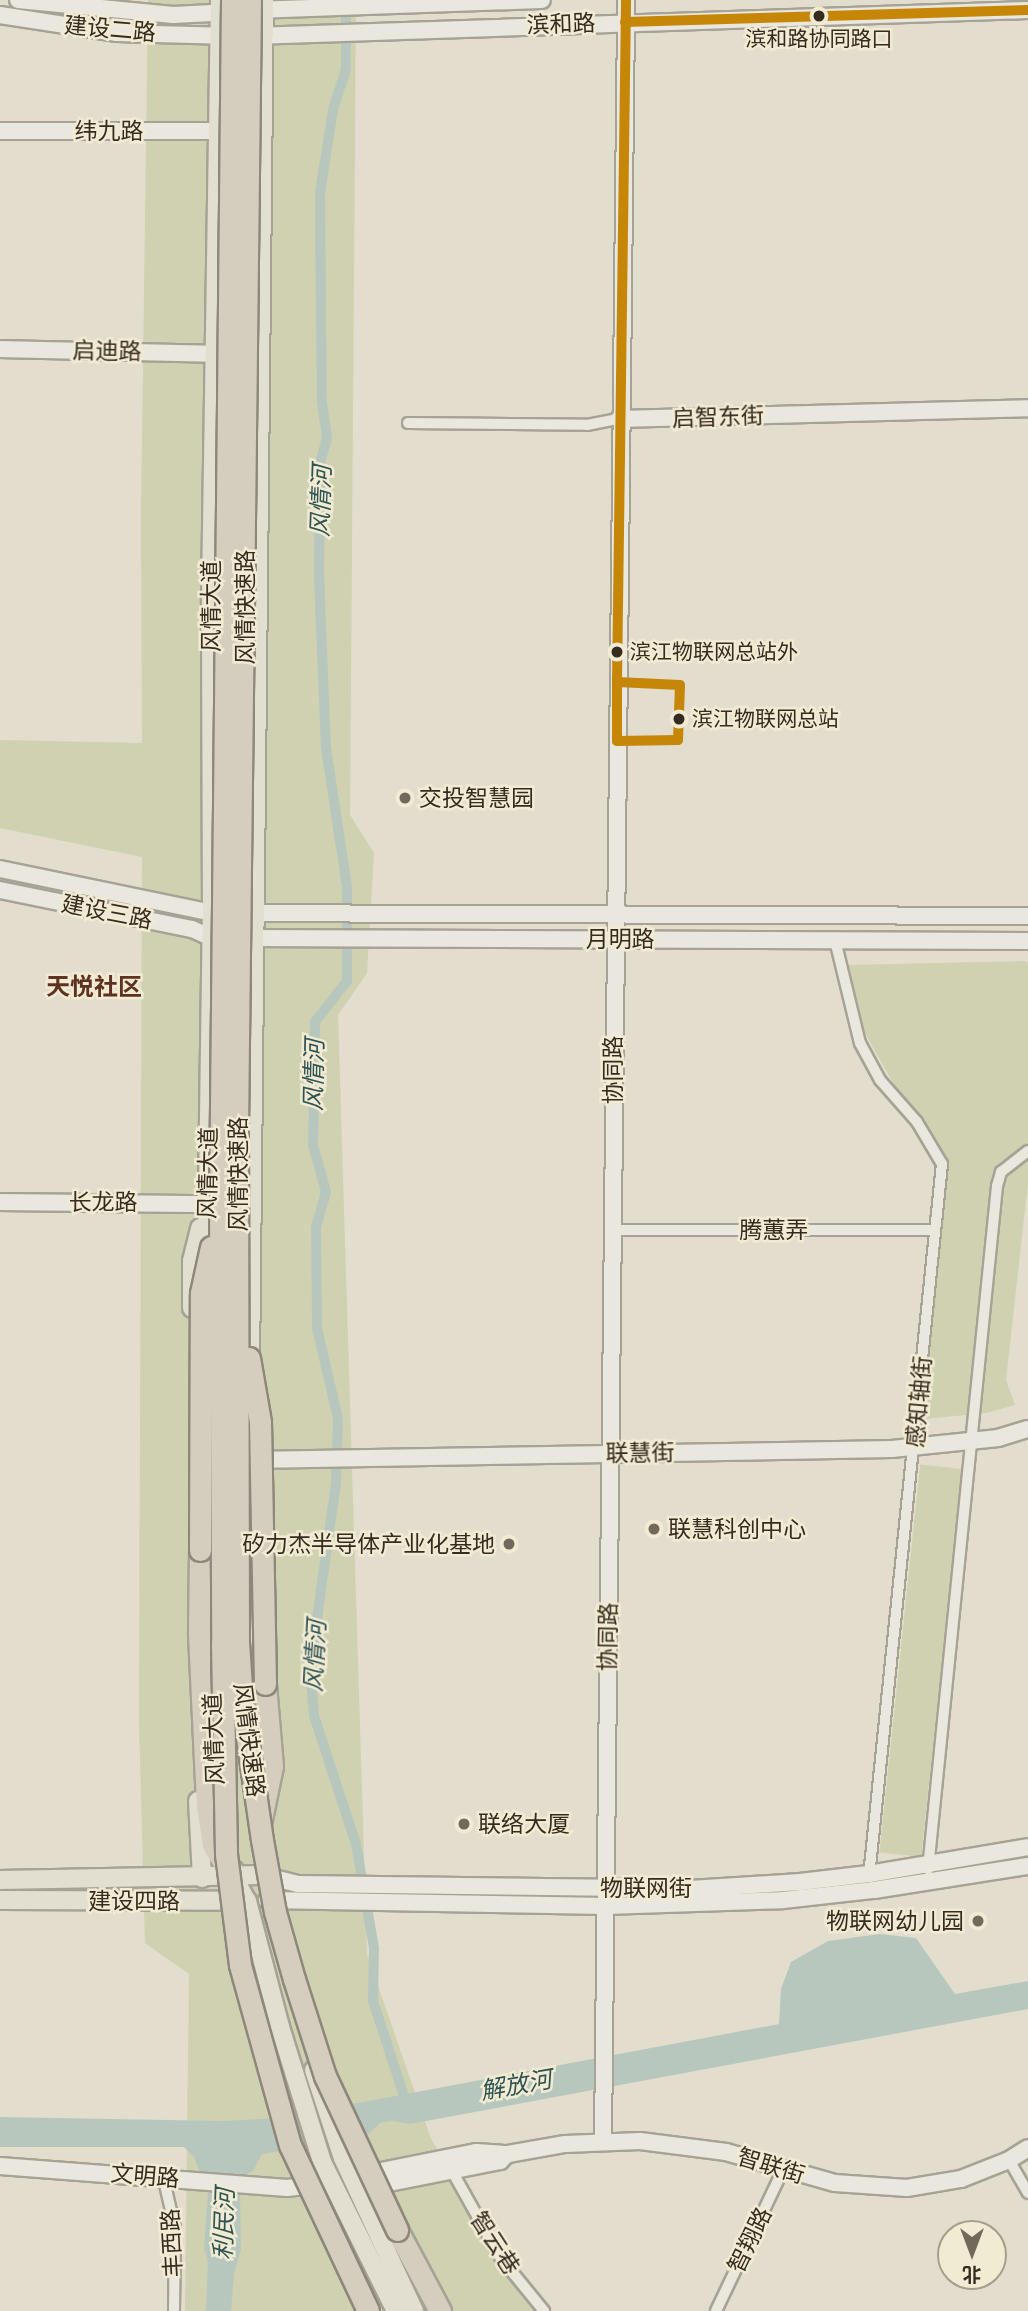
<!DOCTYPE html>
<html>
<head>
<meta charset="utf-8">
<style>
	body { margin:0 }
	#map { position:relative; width:1028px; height:2311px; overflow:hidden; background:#e2ddcc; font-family:"Zilla Slab","Noto Sans SC",serif }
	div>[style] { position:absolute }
	.green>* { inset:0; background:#cfd1b0; transform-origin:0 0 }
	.water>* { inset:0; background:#b8c7be }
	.canal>* { height:10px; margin:-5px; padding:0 5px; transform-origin:5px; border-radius:5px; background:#b8c7be }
	.roads { filter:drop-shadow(2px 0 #a7a296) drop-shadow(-2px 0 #a7a296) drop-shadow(0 2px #a7a296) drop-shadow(0 -2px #a7a296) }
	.street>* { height:10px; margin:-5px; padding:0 5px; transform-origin:5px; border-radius:5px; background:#eae7de }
	.secondary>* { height:16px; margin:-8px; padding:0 8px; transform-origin:8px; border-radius:8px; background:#eae7de }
	.primary>* { height:18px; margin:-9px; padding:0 9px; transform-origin:9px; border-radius:9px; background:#e2ded0 }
	.highway>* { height:21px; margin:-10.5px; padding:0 10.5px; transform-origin:10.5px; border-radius:10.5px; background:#d5cebe }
	.bridges { filter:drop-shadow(2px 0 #8d877c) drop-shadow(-2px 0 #8d877c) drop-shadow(0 2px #8d877c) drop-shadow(0 -2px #8d877c) }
	.highway-bridge>* { height:21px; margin:-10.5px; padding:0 10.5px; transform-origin:10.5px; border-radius:10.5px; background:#d5cebe }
	.bus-1>* { height:10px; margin:-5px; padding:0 5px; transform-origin:5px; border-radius:5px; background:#c68708 }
	.dots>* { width:19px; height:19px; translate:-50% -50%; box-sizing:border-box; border:4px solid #f2ebd3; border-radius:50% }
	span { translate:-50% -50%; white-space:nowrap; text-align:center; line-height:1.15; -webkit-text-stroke:5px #f2ebd3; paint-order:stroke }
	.bus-label { font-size:21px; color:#352b1f }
	.left { translate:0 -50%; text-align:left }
	.street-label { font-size:23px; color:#352b1f }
	.poi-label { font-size:23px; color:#352b1f }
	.right { translate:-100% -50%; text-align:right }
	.water-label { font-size:24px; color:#2f5353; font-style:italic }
	.neighbourhood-label { font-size:24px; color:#5e3222; font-weight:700 }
	.north { position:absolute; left:937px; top:2220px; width:70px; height:70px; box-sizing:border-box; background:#f2ebd3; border:2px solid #a69e8b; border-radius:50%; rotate:180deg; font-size:19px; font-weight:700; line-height:28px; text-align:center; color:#352b1f }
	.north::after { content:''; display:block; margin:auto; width:24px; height:32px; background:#72695c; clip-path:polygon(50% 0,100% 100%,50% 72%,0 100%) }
</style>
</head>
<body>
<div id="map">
	<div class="green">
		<i style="clip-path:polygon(148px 0,356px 0,350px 815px,374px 853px,367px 973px,338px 1015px,367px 1954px,431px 2139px,537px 2311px,185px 2311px,189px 1974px,145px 1943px,139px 1721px,142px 857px,0 828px,0 740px,142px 743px,141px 514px)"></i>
		<i style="clip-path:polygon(1025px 961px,1028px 963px,1028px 1182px,1006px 1380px,1015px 1405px,986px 1413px,924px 1419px,930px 1228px,936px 1159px,853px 1012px,848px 965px)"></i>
		<i style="left:962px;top:1469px;width:390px;height:42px;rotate:96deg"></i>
	</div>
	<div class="water">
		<i style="clip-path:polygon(880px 1934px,916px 1938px,955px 1994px,1028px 1981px,1028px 2009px,410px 2124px,392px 2121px,380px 2123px,366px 2136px,262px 2154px,253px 2171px,247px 2174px,240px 2195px,241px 2250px,234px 2273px,231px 2311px,206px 2311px,208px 2261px,204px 2249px,208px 2194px,194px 2157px,184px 2147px,0 2147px,0 2117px,223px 2121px,278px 2118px,779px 2024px,781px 1989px,791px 1962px,828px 1941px)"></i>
	</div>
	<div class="canal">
		<i style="left:346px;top:2px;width:67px;rotate:90deg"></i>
		<i style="left:346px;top:69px;width:43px;rotate:107.6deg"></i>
		<i style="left:333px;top:110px;width:84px;rotate:98.9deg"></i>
		<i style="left:320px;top:193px;width:209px;rotate:89.5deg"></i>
		<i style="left:322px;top:402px;width:36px;rotate:82deg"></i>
		<i style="left:327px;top:438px;width:25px;rotate:106deg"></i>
		<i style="left:320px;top:462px;width:113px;rotate:90.5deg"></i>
		<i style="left:319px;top:575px;width:173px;rotate:87.7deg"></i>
		<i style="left:326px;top:748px;width:141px;rotate:81.4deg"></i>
		<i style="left:347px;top:887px;width:94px;rotate:90deg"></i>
		<i style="left:347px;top:981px;width:52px;rotate:128deg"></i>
		<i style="left:315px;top:1022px;width:123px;rotate:90.9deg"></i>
		<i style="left:313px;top:1145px;width:49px;rotate:74.5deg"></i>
		<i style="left:326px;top:1192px;width:36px;rotate:106deg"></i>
		<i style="left:316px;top:1227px;width:101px;rotate:89.4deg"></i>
		<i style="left:317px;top:1328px;width:93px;rotate:77deg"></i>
		<i style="left:338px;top:1419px;width:64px;rotate:91.8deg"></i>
		<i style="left:336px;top:1483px;width:187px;rotate:98deg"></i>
		<i style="left:310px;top:1668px;width:48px;rotate:85.2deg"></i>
		<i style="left:314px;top:1716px;width:135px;rotate:71.8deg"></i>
		<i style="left:356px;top:1844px;width:106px;rotate:80.2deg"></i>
		<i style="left:374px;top:1948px;width:53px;rotate:91.1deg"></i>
		<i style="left:373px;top:2001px;width:109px;rotate:71.9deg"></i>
	</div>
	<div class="roads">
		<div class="street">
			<i style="left:408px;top:423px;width:179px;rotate:0.6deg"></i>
			<i style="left:587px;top:425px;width:33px;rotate:-11deg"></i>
			<i style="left:835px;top:940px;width:106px;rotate:76.4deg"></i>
			<i style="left:860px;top:1043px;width:42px;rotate:61.6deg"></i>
			<i style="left:880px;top:1080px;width:56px;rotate:48.6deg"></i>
			<i style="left:917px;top:1122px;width:49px;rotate:59.2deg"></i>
			<i style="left:942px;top:1164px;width:717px;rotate:95.85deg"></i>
			<i style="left:612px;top:1230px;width:323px"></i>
			<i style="left:928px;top:1869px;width:686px;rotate:-84.23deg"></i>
			<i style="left:997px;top:1186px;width:15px;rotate:-74deg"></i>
			<i style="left:1001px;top:1172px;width:34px;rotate:-38deg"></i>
			<i style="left:1009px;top:2160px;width:38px;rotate:60deg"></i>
			<i style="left:452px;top:2171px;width:98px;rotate:60.8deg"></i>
			<i style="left:500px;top:2257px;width:70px;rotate:50.8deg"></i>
			<i style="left:163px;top:2176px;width:53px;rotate:77deg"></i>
			<i style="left:175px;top:2228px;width:83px;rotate:90.7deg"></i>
			<i style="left:716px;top:2311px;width:158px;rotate:-64.6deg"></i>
		</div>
		<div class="secondary">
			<i style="left:18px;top:0;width:156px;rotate:5.5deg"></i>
			<i style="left:173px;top:15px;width:58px;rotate:-3deg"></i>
			<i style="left:254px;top:10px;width:288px;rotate:-2deg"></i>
			<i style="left:0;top:15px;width:117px;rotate:8.8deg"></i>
			<i style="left:116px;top:33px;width:115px;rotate:1.5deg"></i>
			<i style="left:253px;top:36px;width:775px;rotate:-1.92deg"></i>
			<i style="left:0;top:131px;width:218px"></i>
			<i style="left:0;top:349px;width:215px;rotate:1.3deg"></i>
			<i style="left:619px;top:419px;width:409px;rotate:-1.5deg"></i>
			<i style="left:0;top:869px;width:217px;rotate:11.7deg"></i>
			<i style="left:212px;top:913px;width:816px;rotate:0.21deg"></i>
			<i style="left:0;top:890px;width:196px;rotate:11.5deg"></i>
			<i style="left:192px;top:929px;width:22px;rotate:24deg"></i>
			<i style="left:212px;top:938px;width:9px"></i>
			<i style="left:243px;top:938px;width:785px;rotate:0.22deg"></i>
			<i style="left:0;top:1202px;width:206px;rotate:0.6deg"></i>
			<i style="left:252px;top:1460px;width:640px;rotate:-0.98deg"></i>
			<i style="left:892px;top:1449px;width:107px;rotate:-5.9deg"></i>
			<i style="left:998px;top:1438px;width:31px;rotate:-17deg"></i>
			<i style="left:262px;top:1875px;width:37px;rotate:14deg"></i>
			<i style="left:298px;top:1884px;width:392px;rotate:0.7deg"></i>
			<i style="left:690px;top:1889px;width:110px;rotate:-3.6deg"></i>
			<i style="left:800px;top:1882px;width:69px;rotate:-6.6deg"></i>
			<i style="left:869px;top:1874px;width:161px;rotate:-9.6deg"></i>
			<i style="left:267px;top:1900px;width:339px;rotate:1deg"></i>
			<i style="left:606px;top:1906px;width:177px;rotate:-1.9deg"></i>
			<i style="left:783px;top:1900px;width:92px;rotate:-6.3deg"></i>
			<i style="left:874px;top:1890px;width:156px;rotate:-8.9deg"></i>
			<i style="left:603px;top:2141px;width:2141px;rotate:-89.38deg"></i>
			<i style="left:0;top:2166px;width:288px;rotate:4.4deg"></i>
			<i style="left:287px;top:2188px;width:44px;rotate:-6.5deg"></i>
			<i style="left:361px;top:2175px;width:117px;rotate:-11.3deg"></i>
			<i style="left:476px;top:2152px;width:32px;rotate:4deg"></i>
			<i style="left:508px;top:2154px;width:58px;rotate:-10deg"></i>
			<i style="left:565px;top:2144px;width:75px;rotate:-2.3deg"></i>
			<i style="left:640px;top:2141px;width:87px;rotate:7.3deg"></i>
			<i style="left:726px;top:2152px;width:113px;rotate:15.9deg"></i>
			<i style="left:835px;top:2183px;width:72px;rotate:4deg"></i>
			<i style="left:907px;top:2188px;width:55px;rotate:-9.5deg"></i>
			<i style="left:961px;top:2179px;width:52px;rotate:-21.6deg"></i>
			<i style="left:1009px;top:2160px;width:22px;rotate:-32deg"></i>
			<i style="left:369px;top:2187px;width:134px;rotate:-11.2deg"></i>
			<i style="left:500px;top:2161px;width:8px;rotate:-45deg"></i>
		</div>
		<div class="primary">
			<i style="left:207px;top:1260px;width:347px;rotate:-89.2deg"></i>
			<i style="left:212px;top:913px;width:320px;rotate:-90.2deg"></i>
			<i style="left:211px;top:593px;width:593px;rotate:-89.13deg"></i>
			<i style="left:192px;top:1308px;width:47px;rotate:-90deg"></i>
			<i style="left:192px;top:1261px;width:34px;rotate:-76deg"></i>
			<i style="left:250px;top:1372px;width:1372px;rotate:-89.42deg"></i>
			<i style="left:210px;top:1554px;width:164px;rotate:89deg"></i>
			<i style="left:249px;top:1680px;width:249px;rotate:-89.8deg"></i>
			<i style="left:198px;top:1801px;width:77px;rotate:87deg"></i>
			<i style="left:234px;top:1870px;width:8px;rotate:90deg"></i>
			<i style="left:234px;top:1878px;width:26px;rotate:61deg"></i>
			<i style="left:247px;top:1901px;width:130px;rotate:75.3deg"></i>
			<i style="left:280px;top:2027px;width:141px;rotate:72.7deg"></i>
			<i style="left:322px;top:2162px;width:166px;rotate:63.6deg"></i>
			<i style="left:0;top:1880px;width:262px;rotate:-1.1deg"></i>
			<i style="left:0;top:1900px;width:245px;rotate:0.2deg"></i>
			<i style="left:314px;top:2070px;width:93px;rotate:71.8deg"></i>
			<i style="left:343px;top:2158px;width:169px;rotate:65.1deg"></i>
		</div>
		<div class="highway">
			<i style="left:200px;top:1550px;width:84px;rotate:90.7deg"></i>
			<i style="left:199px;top:1634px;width:172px;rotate:87.3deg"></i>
			<i style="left:207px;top:1806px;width:39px;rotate:81deg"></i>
			<i style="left:213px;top:1845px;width:32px;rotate:58deg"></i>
			<i style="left:260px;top:1824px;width:59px;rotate:-78.3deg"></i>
			<i style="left:272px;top:1766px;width:82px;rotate:-94.9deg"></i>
			<i style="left:397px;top:2230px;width:92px;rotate:62deg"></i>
		</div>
	</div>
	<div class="bridges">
		<div class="highway-bridge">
			<i style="left:232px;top:0;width:1203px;rotate:90.57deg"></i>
			<i style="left:220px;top:1203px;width:441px;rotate:89.7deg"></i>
			<i style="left:222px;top:1644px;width:210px;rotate:88.9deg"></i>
			<i style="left:226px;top:1854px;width:112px;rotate:82.8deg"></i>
			<i style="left:240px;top:1965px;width:187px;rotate:74.5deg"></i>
			<i style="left:290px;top:2145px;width:183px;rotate:64.8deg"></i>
			<i style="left:250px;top:0;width:1126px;rotate:90.66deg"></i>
			<i style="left:237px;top:1126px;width:516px;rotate:89.89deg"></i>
			<i style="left:238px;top:1642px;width:61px;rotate:86.2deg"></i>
			<i style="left:242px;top:1703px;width:138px;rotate:81.7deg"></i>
			<i style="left:262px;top:1840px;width:73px;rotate:79.8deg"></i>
			<i style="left:275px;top:1912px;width:70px;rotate:74.2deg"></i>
			<i style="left:294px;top:1979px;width:102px;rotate:72.3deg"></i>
			<i style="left:325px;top:2076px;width:170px;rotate:64.9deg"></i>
			<i style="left:249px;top:1358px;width:65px;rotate:80.2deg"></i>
			<i style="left:260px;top:1422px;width:262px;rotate:88.9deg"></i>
			<i style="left:200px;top:1550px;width:257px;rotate:-89.8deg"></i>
			<i style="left:201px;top:1293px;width:47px;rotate:-77.7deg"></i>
		</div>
	</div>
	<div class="bus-1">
		<i style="left:625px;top:22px;width:403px;rotate:-1.7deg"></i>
		<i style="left:617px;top:682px;width:63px;rotate:2.7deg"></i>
		<i style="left:680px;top:685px;width:55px;rotate:92.1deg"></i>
		<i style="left:678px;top:740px;width:61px;rotate:179.1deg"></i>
		<i style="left:617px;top:741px;width:59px;rotate:-90deg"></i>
		<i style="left:617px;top:682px;width:682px;rotate:-89.24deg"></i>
	</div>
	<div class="dots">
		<i style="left:819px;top:16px;background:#352b1f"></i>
		<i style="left:617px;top:652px;background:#352b1f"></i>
		<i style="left:679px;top:719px;background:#352b1f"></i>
		<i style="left:405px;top:798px;background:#72695c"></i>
		<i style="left:654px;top:1529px;background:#72695c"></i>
		<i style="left:509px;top:1544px;background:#72695c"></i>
		<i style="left:464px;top:1824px;background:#72695c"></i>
		<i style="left:978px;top:1921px;background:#72695c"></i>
	</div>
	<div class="bus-label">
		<span style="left:819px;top:39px">滨和路协同路口</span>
		<span class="left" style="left:630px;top:652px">滨江物联网总站外</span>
		<span class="left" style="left:692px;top:719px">滨江物联网总站</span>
	</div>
	<div class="street-label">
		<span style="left:561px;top:24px;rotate:-2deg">滨和路</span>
		<span style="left:110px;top:29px;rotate:5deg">建设二路</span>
		<span style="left:109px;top:131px">纬九路</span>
		<span style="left:107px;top:351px;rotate:1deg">启迪路</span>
		<span style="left:718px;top:417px;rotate:-2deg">启智东街</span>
		<span style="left:211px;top:606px;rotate:-90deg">风情大道</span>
		<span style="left:245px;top:607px;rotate:-90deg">风情快速路</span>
		<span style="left:107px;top:912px;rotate:11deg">建设三路</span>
		<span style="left:620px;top:939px">月明路</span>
		<span style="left:613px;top:1070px;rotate:-90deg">协同路</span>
		<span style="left:208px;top:1173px;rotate:-89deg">风情大道</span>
		<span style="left:238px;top:1174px;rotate:-90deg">风情快速路</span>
		<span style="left:103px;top:1202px">长龙路</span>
		<span style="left:774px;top:1230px">腾蕙弄</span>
		<span style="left:919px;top:1402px;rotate:-85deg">感知轴街</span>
		<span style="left:640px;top:1453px;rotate:-1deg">联慧街</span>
		<span style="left:608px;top:1637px;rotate:-89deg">协同路</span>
		<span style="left:214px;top:1739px;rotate:-92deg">风情大道</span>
		<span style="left:249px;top:1740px;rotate:83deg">风情快速路</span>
		<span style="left:646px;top:1888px">物联网街</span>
		<span style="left:134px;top:1901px">建设四路</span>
		<span style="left:771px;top:2166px;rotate:17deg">智联街</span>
		<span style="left:145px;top:2176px;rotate:5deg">文明路</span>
		<span style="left:750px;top:2240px;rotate:-64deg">智翔路</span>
		<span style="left:172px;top:2243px;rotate:-93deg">丰西路</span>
		<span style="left:495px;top:2243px;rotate:57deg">智云巷</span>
	</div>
	<div class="poi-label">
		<span class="left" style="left:419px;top:798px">交投智慧园</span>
		<span class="left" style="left:668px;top:1529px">联慧科创中心</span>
		<span class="right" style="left:495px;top:1544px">矽力杰半导体产业化基地</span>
		<span class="left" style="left:478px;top:1824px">联络大厦</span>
		<span class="right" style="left:964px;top:1921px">物联网幼儿园</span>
	</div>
	<div class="water-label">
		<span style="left:321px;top:501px;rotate:-88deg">风情河</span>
		<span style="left:314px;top:1075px;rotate:-89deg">风情河</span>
		<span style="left:315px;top:1656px;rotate:-87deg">风情河</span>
		<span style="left:516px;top:2085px;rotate:-10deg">解放河</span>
		<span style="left:224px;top:2224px;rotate:-88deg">利民河</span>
	</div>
	<div class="neighbourhood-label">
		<span style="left:94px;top:987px">天悦社区</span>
	</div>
	<div class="north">北</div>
</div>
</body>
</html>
